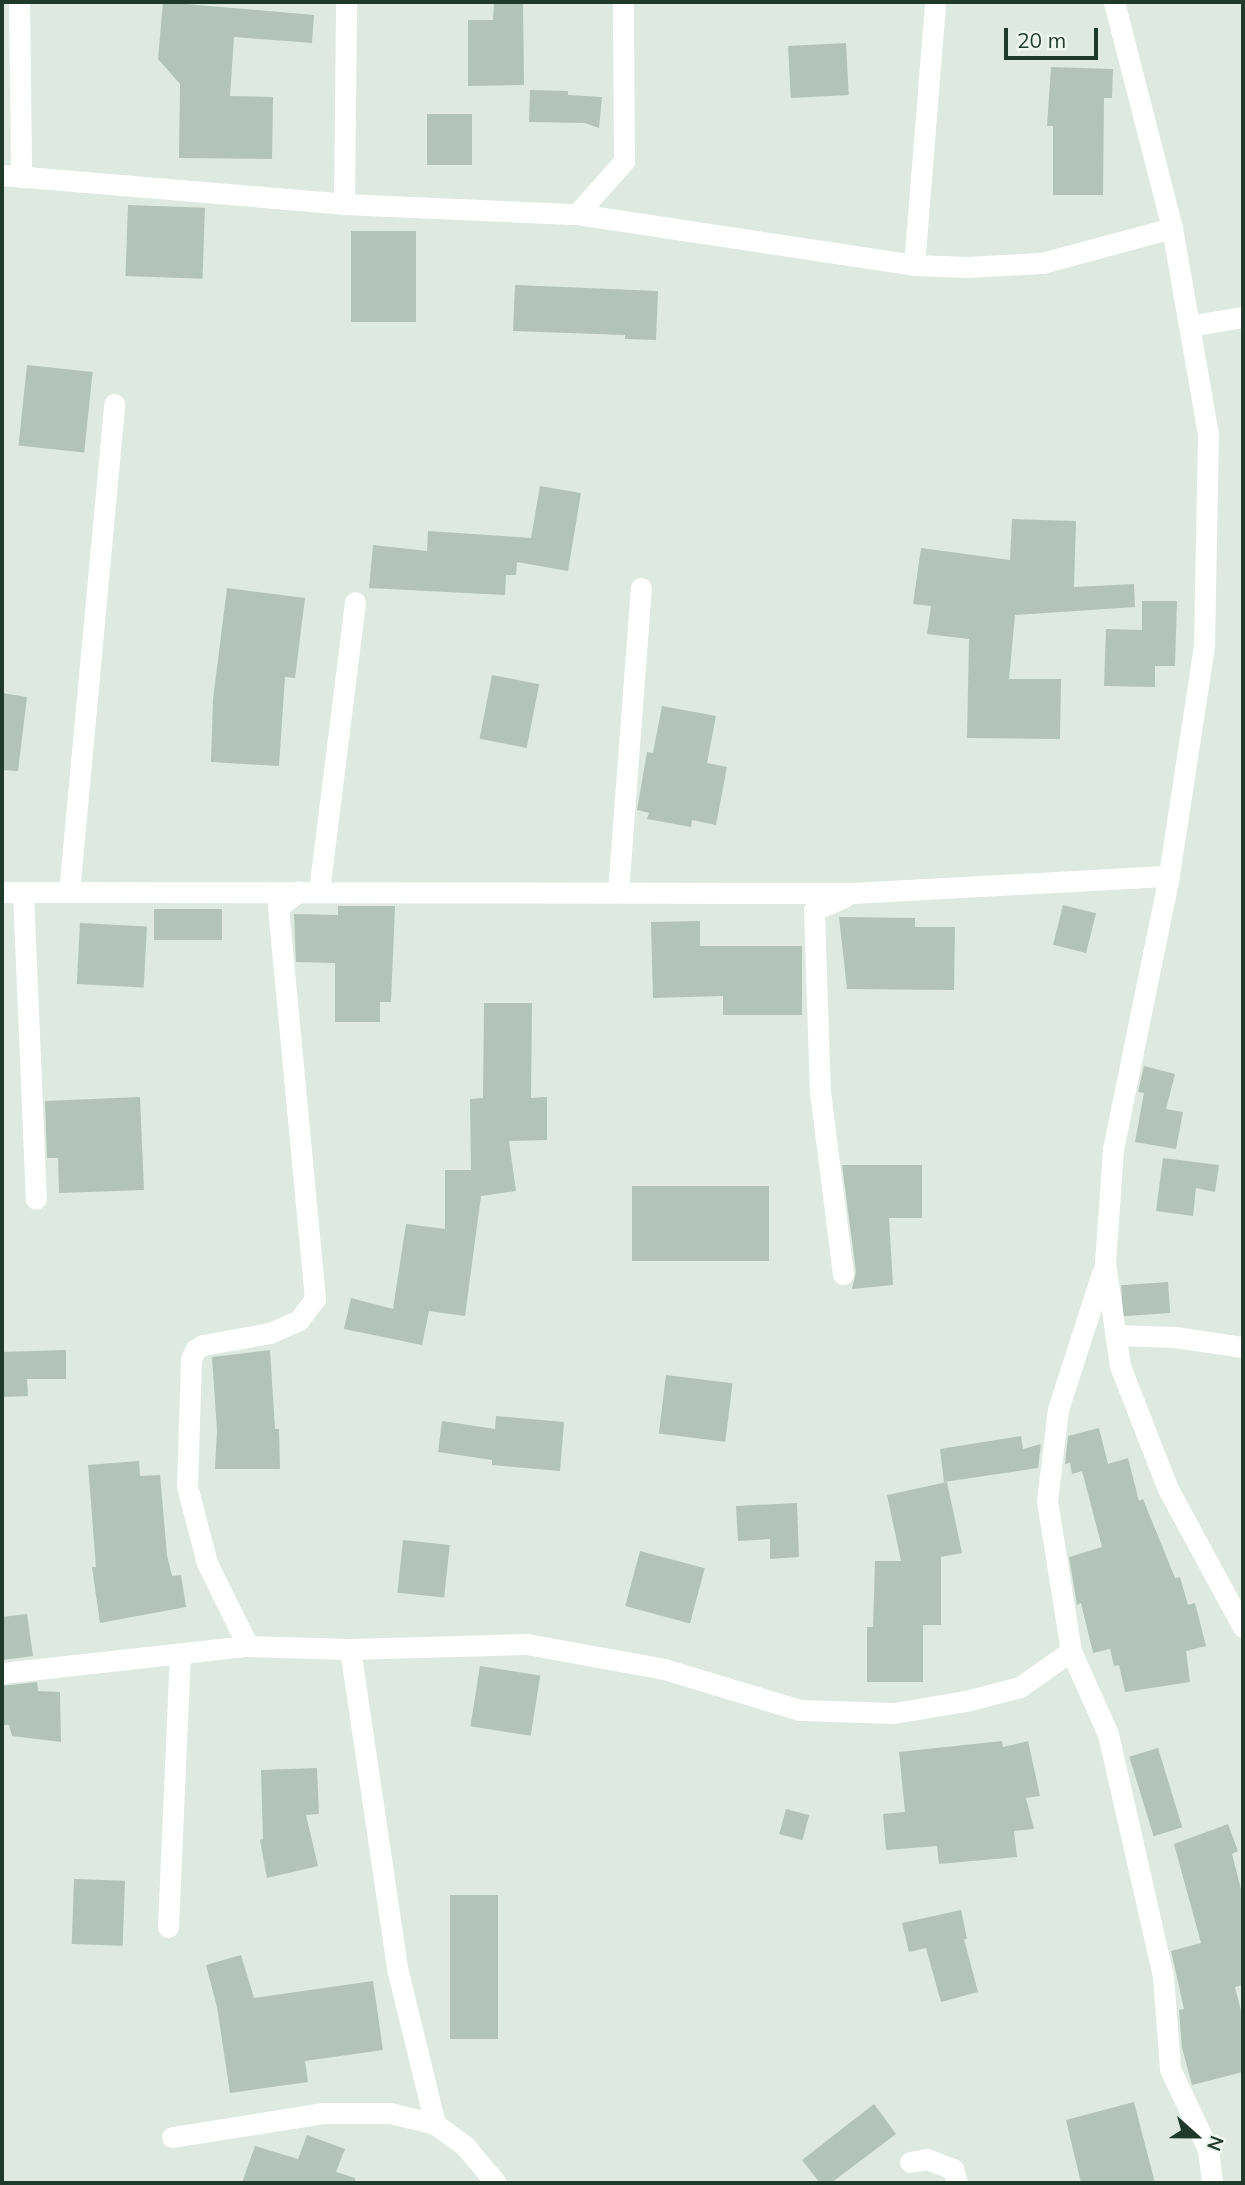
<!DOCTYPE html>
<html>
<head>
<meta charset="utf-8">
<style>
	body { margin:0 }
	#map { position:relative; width:1245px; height:2185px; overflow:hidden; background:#dde9e1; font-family:Mulish,sans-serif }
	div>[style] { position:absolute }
	.building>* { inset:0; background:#b2c4b9; transform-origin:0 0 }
	.street>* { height:21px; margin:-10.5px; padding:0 10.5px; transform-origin:10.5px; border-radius:10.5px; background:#fff }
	span { translate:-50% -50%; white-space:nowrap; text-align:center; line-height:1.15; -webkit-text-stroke:7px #edf6ef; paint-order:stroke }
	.frame { position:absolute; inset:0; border:4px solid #1f392b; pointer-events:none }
	.north { position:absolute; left:1161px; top:2101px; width:70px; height:70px; -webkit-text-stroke:5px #edf6ef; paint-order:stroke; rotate:111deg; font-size:19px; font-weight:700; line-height:28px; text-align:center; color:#1f392b }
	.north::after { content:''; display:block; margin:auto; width:24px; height:32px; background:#1f392b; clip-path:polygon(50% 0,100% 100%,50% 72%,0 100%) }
	.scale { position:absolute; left:1004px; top:28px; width:94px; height:32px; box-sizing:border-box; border:4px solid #1f392b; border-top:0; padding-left:9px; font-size:21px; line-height:24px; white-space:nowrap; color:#1f392b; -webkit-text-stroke:5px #edf6ef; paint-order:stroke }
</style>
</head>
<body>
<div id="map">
	<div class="building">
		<i style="clip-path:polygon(163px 2px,314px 15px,312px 43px,234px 37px,230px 96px,273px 97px,272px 159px,179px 158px,180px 84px,158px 59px)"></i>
		<i style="clip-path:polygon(494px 2px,523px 2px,524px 85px,468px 86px,468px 20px,493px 20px)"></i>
		<i style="left:846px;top:43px;width:52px;height:58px;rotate:87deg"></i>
		<i style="clip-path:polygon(1051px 67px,1113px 69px,1112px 98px,1104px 98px,1103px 195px,1053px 195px,1053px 126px,1047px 126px)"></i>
		<i style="clip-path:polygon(530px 90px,568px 91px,568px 95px,602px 97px,599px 128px,585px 123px,529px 122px)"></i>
		<i style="left:472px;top:114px;width:51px;height:45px;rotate:90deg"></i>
		<i style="left:128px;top:205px;width:77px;height:71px;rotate:2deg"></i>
		<i style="left:351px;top:231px;width:65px;height:91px"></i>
		<i style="clip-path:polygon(515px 285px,658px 291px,656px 340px,625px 339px,625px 335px,513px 331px)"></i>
		<i style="left:27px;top:365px;width:66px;height:81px;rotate:6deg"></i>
		<i style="clip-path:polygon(540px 486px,581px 493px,568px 571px,517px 562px,516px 575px,506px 575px,505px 595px,369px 588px,373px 545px,427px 551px,428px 531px,531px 538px)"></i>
		<i style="clip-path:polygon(1012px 519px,1076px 521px,1074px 587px,1134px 584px,1135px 607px,1015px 615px,1009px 679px,1061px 679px,1060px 739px,967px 738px,969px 639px,927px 634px,931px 606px,913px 604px,921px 548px,1010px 560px)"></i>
		<i style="clip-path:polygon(227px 588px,305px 598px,295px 678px,285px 677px,279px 766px,211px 762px,213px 699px)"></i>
		<i style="clip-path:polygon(1142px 601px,1177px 601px,1175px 666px,1155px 666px,1155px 687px,1104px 686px,1106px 629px,1142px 630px)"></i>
		<i style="left:492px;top:675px;width:48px;height:65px;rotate:11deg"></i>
		<i style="clip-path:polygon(2px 693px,27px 697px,18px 771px,2px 770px)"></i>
		<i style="clip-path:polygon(662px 706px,716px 716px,707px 763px,727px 767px,716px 825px,692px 820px,691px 827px,647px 819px,649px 813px,637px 810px,647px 752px,653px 753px)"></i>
		<i style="left:1063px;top:905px;width:34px;height:41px;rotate:14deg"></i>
		<i style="clip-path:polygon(338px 906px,395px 906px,391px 1002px,380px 1002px,380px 1022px,335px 1022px,335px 963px,296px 962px,294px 914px,338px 915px)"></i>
		<i style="left:154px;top:909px;width:68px;height:31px"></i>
		<i style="clip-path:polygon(839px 917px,915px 918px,915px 927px,955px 927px,954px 990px,847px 989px)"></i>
		<i style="clip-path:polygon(700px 921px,700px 946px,802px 946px,802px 1015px,723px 1015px,723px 996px,653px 998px,651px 922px)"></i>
		<i style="left:80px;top:923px;width:67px;height:61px;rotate:3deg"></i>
		<i style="clip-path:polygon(484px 1003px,532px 1003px,531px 1098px,547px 1097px,547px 1140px,509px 1141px,516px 1191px,481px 1196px,465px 1316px,429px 1311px,422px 1345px,344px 1329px,351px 1298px,393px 1309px,406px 1224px,445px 1229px,445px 1170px,471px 1170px,470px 1099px,483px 1098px)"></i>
		<i style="clip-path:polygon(1144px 1066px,1175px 1074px,1166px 1109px,1183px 1112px,1176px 1149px,1135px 1142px,1144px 1093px,1138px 1092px)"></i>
		<i style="clip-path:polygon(140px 1097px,144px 1190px,59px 1193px,58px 1158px,47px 1158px,45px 1101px)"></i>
		<i style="clip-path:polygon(1163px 1158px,1219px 1165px,1215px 1192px,1196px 1188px,1193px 1216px,1156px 1211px)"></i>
		<i style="clip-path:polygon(842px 1165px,922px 1165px,922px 1218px,889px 1218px,893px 1285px,852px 1289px,856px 1272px)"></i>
		<i style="left:632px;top:1186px;width:137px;height:75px"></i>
		<i style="left:1168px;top:1282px;width:31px;height:47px;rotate:86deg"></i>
		<i style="clip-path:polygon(66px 1350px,66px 1379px,27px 1379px,28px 1396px,2px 1397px,2px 1352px)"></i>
		<i style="clip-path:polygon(270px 1350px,275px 1429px,279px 1429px,280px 1469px,215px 1469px,217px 1430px,212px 1357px)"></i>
		<i style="left:666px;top:1375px;width:67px;height:59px;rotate:7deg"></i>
		<i style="clip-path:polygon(496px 1416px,564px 1422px,560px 1471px,492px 1465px,492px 1460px,438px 1452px,442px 1421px,495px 1429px)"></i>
		<i style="clip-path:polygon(1099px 1428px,1108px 1464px,1128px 1458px,1139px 1501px,1143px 1499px,1175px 1578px,1180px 1577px,1188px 1605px,1195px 1603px,1206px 1646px,1186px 1651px,1190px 1682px,1125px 1692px,1119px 1665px,1114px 1666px,1110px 1649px,1093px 1653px,1081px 1603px,1077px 1605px,1069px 1557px,1102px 1547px,1082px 1471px,1072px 1474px,1070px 1463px,1065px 1464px,1068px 1436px)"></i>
		<i style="clip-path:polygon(1021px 1436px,1023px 1449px,1041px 1444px,1038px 1468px,944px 1482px,940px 1449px)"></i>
		<i style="clip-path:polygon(139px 1461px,140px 1476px,160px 1475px,167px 1555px,172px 1576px,181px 1575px,186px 1607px,100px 1623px,92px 1567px,96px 1567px,88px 1465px)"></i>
		<i style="clip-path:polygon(947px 1482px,962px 1553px,941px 1557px,941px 1625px,923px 1625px,923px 1682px,867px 1682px,867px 1627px,873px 1627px,875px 1561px,901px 1561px,887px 1495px)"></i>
		<i style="clip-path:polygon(797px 1503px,799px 1557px,770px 1559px,770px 1539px,738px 1541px,736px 1506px)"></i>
		<i style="left:403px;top:1540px;width:47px;height:53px;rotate:6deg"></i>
		<i style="left:640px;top:1551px;width:67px;height:57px;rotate:15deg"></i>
		<i style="clip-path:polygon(27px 1614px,33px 1656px,2px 1660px,2px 1617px)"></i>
		<i style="left:480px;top:1666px;width:61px;height:61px;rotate:9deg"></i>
		<i style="clip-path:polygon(37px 1682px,38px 1691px,60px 1692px,61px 1742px,12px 1736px,9px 1725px,2px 1725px,2px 1686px)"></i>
		<i style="clip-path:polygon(1002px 1741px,1003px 1747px,1028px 1741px,1040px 1796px,1026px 1798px,1034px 1829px,1014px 1831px,1017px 1857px,939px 1864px,937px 1846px,886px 1850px,883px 1814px,905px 1812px,899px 1752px)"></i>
		<i style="left:1158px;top:1748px;width:83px;height:30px;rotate:73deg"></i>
		<i style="clip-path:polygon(317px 1768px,319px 1814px,306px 1815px,318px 1866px,267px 1878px,260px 1840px,263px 1839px,261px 1770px)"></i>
		<i style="left:786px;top:1809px;width:24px;height:26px;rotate:15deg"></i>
		<i style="clip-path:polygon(1228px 1824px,1238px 1851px,1232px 1854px,1243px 1897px,1243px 1985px,1235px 1987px,1243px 2019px,1243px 2072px,1192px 2085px,1182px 2048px,1179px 2010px,1184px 2009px,1171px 1951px,1201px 1943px,1174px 1844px)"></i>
		<i style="left:74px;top:1879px;width:51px;height:65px;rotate:2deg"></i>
		<i style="left:498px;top:1895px;width:144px;height:48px;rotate:90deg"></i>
		<i style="clip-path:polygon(961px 1910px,967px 1939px,964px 1939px,978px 1992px,941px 2002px,926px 1948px,909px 1952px,902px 1923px)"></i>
		<i style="clip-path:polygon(241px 1955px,254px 1998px,373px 1981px,383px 2050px,305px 2061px,308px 2082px,230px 2093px,217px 2007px,206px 1965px)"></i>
		<i style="clip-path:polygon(1134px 2102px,1155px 2183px,1081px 2183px,1066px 2120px)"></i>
		<i style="clip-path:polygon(874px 2104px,896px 2134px,831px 2183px,820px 2183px,802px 2160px)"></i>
		<i style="clip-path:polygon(307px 2135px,345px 2149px,336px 2172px,355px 2178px,355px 2183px,242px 2183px,255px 2146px,298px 2159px)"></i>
	</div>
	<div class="street">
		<i style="left:19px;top:2px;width:175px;rotate:89.3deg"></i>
		<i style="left:1114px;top:2px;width:233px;rotate:75.6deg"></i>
		<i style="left:1172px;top:228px;width:210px;rotate:80.1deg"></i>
		<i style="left:1208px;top:435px;width:211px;rotate:91.1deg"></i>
		<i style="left:1204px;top:646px;width:233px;rotate:98.7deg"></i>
		<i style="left:1169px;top:876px;width:279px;rotate:101.6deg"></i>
		<i style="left:1113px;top:1149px;width:114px;rotate:94deg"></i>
		<i style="left:1105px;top:1263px;width:104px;rotate:81.7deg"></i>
		<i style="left:1120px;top:1366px;width:132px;rotate:68.7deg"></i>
		<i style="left:1168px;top:1489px;width:157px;rotate:61.5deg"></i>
		<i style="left:2px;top:175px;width:343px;rotate:4.8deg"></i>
		<i style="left:344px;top:204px;width:233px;rotate:2.5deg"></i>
		<i style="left:577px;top:214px;width:341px;rotate:8.6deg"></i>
		<i style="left:914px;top:265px;width:53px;rotate:2.2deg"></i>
		<i style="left:967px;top:267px;width:75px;rotate:-3.1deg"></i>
		<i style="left:1042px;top:263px;width:135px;rotate:-15.1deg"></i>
		<i style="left:344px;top:204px;width:202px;rotate:-89.4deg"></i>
		<i style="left:577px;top:214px;width:71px;rotate:-48.4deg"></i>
		<i style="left:624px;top:161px;width:159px;rotate:-90.4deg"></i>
		<i style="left:914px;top:265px;width:264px;rotate:-85.4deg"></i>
		<i style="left:1189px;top:326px;width:55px;rotate:-9.5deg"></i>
		<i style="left:319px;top:891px;width:291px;rotate:-82.9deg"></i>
		<i style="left:2px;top:892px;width:850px;rotate:0.07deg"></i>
		<i style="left:852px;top:893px;width:317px;rotate:-3.1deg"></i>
		<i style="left:23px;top:892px;width:307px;rotate:87.6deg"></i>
		<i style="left:69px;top:892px;width:490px;rotate:-84.7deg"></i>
		<i style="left:618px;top:892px;width:305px;rotate:-85.7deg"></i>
		<i style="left:1102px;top:1273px;width:143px;rotate:107.9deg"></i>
		<i style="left:1058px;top:1409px;width:93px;rotate:96.8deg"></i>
		<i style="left:1047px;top:1501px;width:152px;rotate:80.9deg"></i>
		<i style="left:1071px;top:1651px;width:91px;rotate:66deg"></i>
		<i style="left:1108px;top:1734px;width:249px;rotate:77.2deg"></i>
		<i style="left:1163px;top:1977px;width:92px;rotate:85.6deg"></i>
		<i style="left:1170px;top:2069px;width:89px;rotate:64.6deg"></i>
		<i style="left:1208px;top:2149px;width:34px;rotate:83deg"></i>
		<i style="left:843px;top:1274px;width:182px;rotate:-97.2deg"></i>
		<i style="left:820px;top:1093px;width:183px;rotate:-91.9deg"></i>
		<i style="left:814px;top:910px;width:33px;rotate:-23deg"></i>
		<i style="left:1115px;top:1335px;width:60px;rotate:1.9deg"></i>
		<i style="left:1175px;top:1337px;width:69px;rotate:8.4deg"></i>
		<i style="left:248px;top:1646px;width:93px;rotate:-116.3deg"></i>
		<i style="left:207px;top:1563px;width:80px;rotate:-104.6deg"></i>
		<i style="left:187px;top:1486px;width:127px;rotate:-88.2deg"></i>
		<i style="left:191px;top:1359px;width:10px;rotate:-66deg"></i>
		<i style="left:195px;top:1350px;width:9px;rotate:-32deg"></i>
		<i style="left:203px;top:1345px;width:68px;rotate:-10.2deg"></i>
		<i style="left:270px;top:1333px;width:32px;rotate:-24deg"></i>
		<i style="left:299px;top:1320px;width:26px;rotate:-53deg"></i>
		<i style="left:315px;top:1299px;width:394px;rotate:-95.4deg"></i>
		<i style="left:278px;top:907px;width:26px;rotate:-37deg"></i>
		<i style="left:350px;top:1649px;width:322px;rotate:81.6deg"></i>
		<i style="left:397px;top:1968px;width:161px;rotate:76.3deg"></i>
		<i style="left:2px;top:1673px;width:247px;rotate:-6.3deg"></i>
		<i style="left:248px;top:1646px;width:102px;rotate:1.7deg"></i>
		<i style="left:350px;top:1649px;width:177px;rotate:-1.6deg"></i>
		<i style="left:527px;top:1644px;width:139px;rotate:10.3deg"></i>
		<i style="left:664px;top:1669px;width:142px;rotate:16.8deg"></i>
		<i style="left:800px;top:1710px;width:94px;rotate:1.8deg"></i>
		<i style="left:894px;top:1713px;width:73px;rotate:-9.5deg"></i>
		<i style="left:966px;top:1701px;width:56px;rotate:-14.5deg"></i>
		<i style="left:1020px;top:1687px;width:62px;rotate:-35.2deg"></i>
		<i style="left:168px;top:1927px;width:274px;rotate:-87.5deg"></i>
		<i style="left:172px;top:2137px;width:154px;rotate:-9deg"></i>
		<i style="left:324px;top:2113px;width:66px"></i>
		<i style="left:390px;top:2113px;width:46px;rotate:13.7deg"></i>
		<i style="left:435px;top:2124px;width:37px;rotate:36deg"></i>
		<i style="left:465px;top:2146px;width:48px;rotate:50deg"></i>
		<i style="left:910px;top:2162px;width:17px;rotate:-10deg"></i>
		<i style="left:927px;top:2159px;width:28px;rotate:21deg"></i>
		<i style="left:953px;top:2169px;width:15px;rotate:74deg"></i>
	</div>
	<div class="frame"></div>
	<div class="north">N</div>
	<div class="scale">20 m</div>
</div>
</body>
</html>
